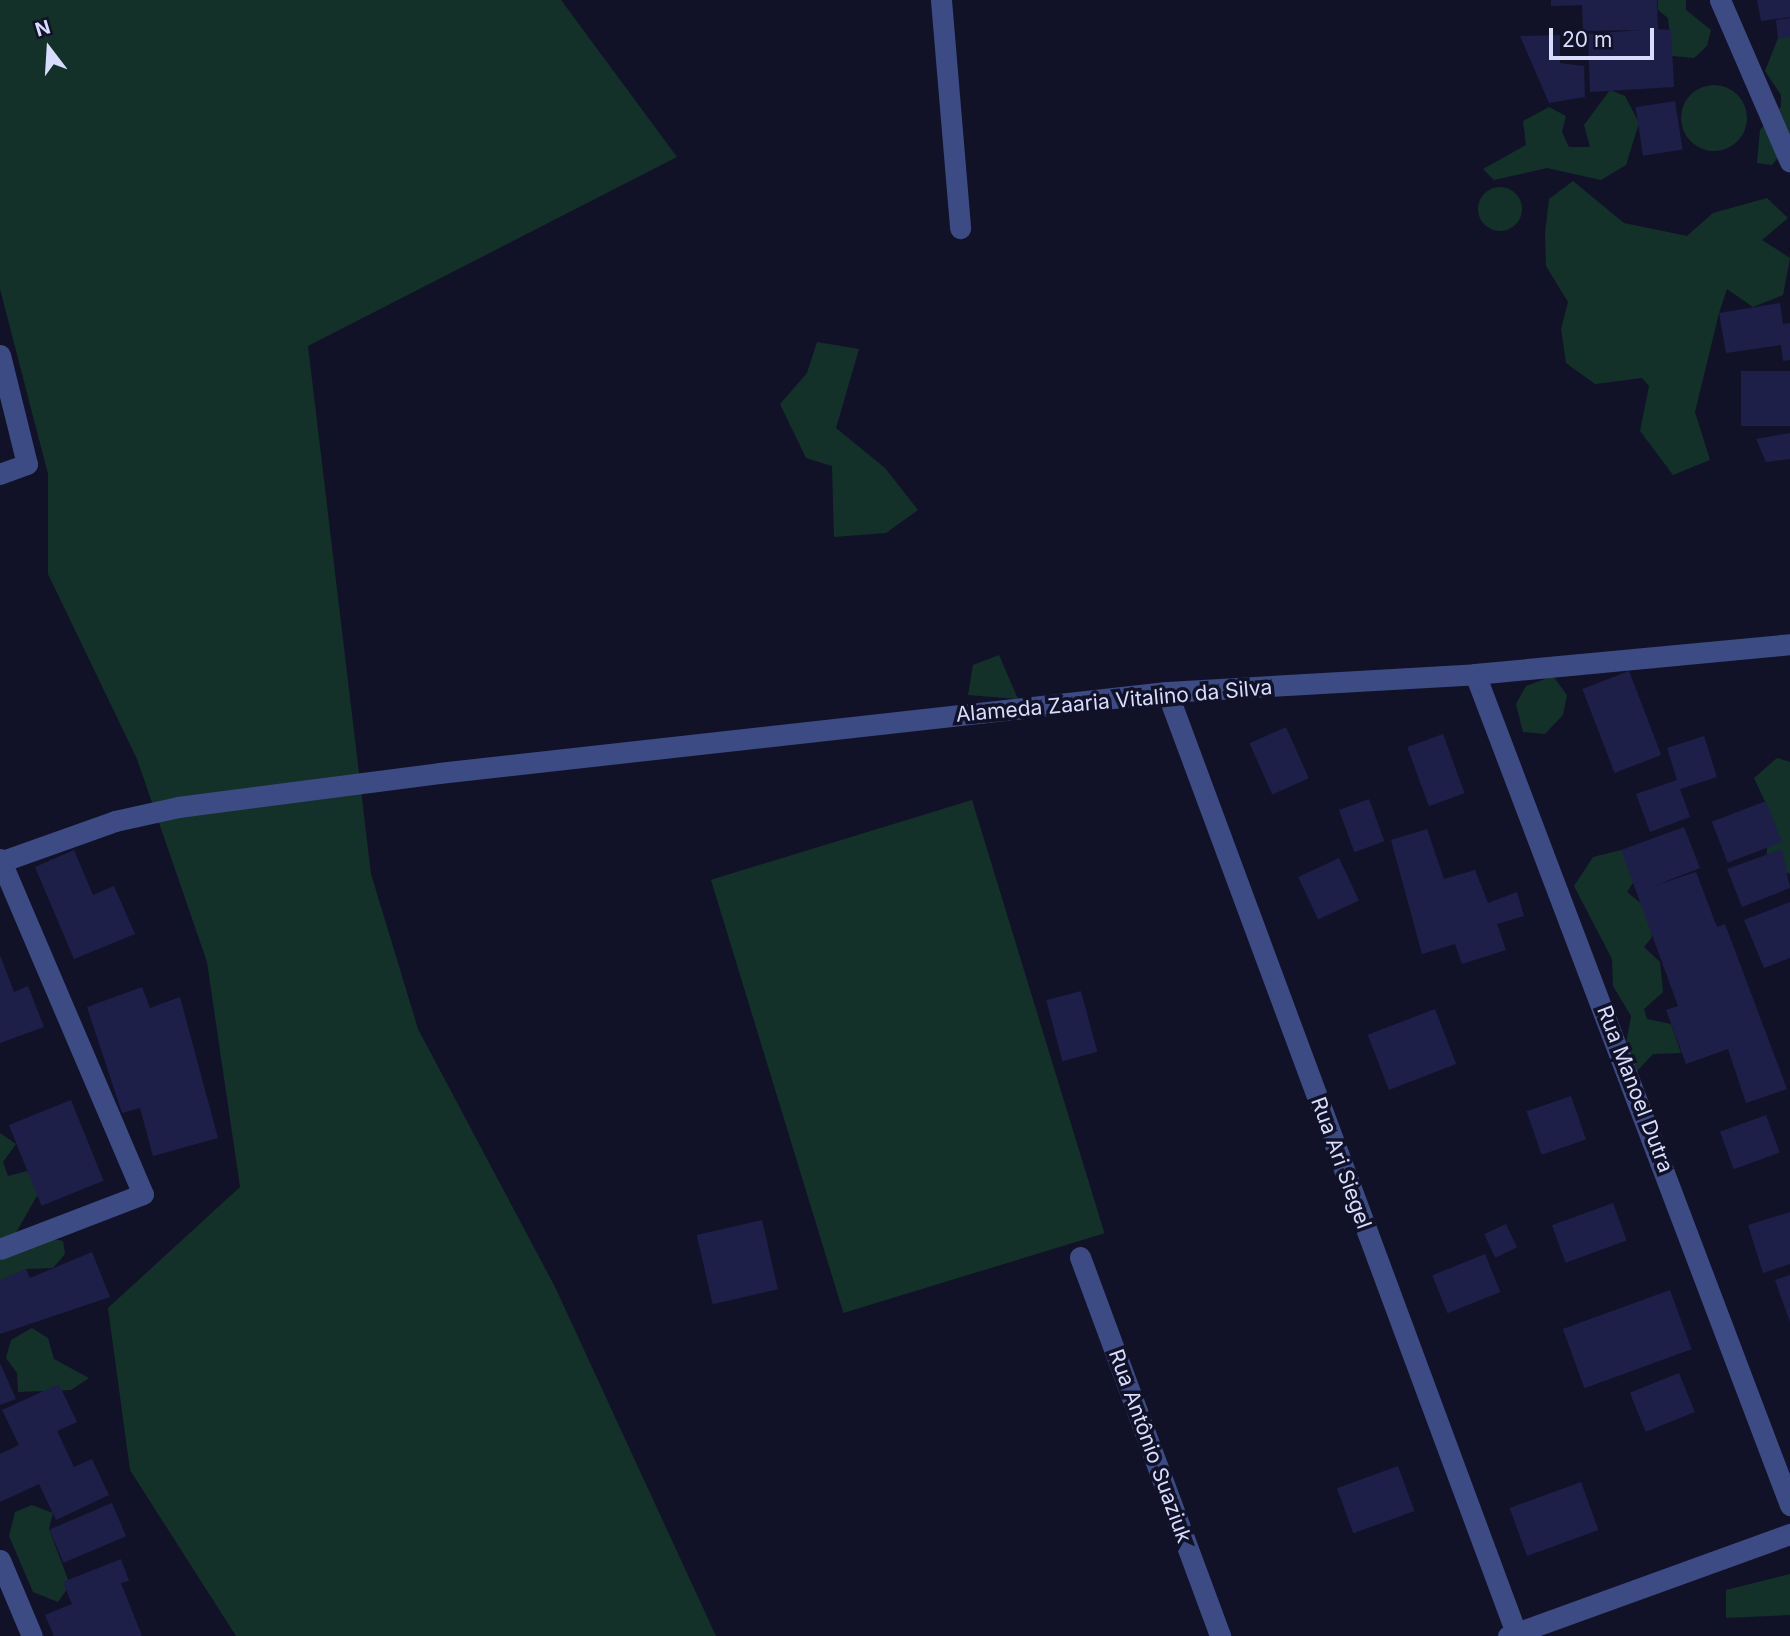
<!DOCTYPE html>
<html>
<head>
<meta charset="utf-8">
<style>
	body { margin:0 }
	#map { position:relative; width:1790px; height:1636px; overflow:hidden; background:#111228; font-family:Inter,sans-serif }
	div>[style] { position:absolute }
	.green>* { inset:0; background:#143129; transform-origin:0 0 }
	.round { border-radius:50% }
	.building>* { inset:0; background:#1d1f48; transform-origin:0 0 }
	.minor>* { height:21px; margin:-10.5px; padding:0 10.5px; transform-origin:10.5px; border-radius:10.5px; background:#3d4b85 }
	span { translate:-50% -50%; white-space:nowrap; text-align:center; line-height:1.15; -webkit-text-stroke:7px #111228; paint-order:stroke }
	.street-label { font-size:21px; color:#d8ddfe }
	.north { position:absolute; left:14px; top:14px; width:70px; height:70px; -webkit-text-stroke:5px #111228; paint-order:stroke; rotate:343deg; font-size:19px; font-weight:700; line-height:28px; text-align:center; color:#d8ddfe }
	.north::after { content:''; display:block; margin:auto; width:24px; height:32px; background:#d8ddfe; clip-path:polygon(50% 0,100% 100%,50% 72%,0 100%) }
	.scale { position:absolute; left:1549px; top:28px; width:105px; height:32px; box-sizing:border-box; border:4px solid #d8ddfe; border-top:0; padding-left:9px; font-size:21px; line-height:24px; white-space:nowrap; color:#d8ddfe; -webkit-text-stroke:5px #111228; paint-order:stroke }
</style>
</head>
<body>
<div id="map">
	<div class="green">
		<i style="clip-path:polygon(0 0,561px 0,677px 157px,308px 346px,371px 874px,418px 1029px,555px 1287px,716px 1636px,236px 1636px,130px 1470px,108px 1308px,240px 1187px,207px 962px,137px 759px,48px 574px,48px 474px,0 289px)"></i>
		<i style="clip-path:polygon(1658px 0,1686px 0,1686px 10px,1711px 30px,1707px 46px,1694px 58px,1672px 56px,1668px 18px,1658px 10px)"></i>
		<i style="clip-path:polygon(1790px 36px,1790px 143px,1772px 165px,1757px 163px,1760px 130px,1781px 107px,1781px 95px,1765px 71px,1778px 38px)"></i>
		<i class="round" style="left:1681px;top:85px;width:66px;height:66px"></i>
		<i style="clip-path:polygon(1610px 90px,1625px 96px,1639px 123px,1626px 165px,1601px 180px,1547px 168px,1494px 180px,1483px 169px,1526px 145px,1523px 121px,1549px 107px,1566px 116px,1562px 132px,1569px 147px,1590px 147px,1584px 125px)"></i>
		<i style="clip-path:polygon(1573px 181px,1624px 223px,1687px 236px,1713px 213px,1767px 198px,1788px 218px,1762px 240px,1790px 258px,1783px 295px,1753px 307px,1727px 289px,1719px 313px,1695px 412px,1710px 460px,1673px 475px,1640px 431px,1649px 386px,1642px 378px,1595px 384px,1566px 363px,1561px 329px,1568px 302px,1546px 266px,1545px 234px,1549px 199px)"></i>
		<i class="round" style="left:1478px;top:187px;width:44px;height:44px"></i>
		<i style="clip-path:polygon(817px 342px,859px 349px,836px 428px,885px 468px,918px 510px,886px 533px,834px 537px,832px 466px,806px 458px,780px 404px,807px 373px)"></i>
		<i style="clip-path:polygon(999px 655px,1018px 699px,968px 695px,973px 665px)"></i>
		<i style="clip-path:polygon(1553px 676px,1567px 695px,1563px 715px,1545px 734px,1523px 732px,1516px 704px,1526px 686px)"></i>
		<i style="clip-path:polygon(1777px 758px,1790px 762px,1790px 874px,1766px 862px,1770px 812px,1754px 778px)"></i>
		<i style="left:972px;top:800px;width:453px;height:273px;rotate:73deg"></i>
		<i style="clip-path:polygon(1621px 850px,1640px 872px,1627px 892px,1649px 910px,1652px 937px,1644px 947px,1660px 962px,1663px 992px,1644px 1009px,1647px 1019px,1671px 1024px,1681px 1053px,1653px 1054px,1637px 1071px,1626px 1044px,1631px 1016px,1613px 986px,1612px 959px,1574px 886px,1593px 857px)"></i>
		<i style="clip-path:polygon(0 1133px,16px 1144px,3px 1162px,8px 1176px,27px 1171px,42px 1187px,13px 1238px,31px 1234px,63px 1241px,65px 1254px,53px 1268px,26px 1269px,0 1298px)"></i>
		<i style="clip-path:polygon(32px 1328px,48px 1338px,54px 1359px,89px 1378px,71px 1390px,18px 1392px,17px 1373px,6px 1358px,11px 1340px)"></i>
		<i style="clip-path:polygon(32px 1505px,53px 1513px,49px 1529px,70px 1585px,58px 1602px,33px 1592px,9px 1536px,15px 1512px)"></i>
		<i style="clip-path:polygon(1790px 1574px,1790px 1615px,1726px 1618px,1726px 1590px)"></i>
	</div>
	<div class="building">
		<i style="clip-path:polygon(1551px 0,1657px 0,1658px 29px,1671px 30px,1674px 87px,1590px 92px,1588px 34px,1640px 30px,1583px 31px,1582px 5px,1551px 6px)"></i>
		<i style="clip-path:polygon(1757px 0,1790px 0,1790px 17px,1761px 21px)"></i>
		<i style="clip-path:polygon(1790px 18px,1790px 37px,1778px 38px,1776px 20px)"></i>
		<i style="clip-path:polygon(1560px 35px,1560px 63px,1584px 66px,1585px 97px,1549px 103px,1520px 36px)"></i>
		<i style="left:1675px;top:101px;width:49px;height:40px;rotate:81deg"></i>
		<i style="clip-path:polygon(1780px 303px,1783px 324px,1790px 323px,1790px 360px,1783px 361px,1781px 345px,1726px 353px,1719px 313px)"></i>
		<i style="left:1790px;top:371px;width:55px;height:49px;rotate:90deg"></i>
		<i style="clip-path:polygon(1790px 433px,1790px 459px,1766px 462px,1756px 439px)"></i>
		<i style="left:1629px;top:671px;width:90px;height:50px;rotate:69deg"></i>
		<i style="left:1286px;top:727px;width:56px;height:40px;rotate:66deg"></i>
		<i style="left:1443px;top:734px;width:63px;height:38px;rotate:70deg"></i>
		<i style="clip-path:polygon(1704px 736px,1717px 777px,1680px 789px,1690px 817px,1650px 832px,1636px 794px,1677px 780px,1667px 748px)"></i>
		<i style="left:1369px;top:799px;width:45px;height:32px;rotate:70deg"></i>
		<i style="left:1766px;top:801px;width:44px;height:58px;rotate:69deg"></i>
		<i style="clip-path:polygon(1684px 827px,1700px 868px,1654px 886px,1696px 872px,1717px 927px,1725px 924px,1787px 1089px,1746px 1103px,1728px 1049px,1686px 1064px,1666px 1010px,1678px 1006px,1621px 850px)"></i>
		<i style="clip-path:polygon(1427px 829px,1444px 879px,1475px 870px,1488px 903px,1517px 892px,1524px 916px,1497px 924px,1506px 950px,1462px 964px,1455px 944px,1422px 954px,1391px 840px)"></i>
		<i style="clip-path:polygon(1782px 849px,1790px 888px,1742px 907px,1727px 869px)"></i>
		<i style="clip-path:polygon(74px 850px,93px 895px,114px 886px,135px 934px,74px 959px,35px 867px)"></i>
		<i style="left:1339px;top:858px;width:47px;height:45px;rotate:65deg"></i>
		<i style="clip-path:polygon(1790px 902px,1790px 958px,1764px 968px,1744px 920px)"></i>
		<i style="clip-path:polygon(0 955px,14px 992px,28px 986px,44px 1027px,0 1043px)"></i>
		<i style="clip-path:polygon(142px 987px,150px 1008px,180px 997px,218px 1138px,153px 1156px,140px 1108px,122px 1113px,87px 1007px)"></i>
		<i style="left:1081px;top:991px;width:63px;height:36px;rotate:75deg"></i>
		<i style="left:1435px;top:1009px;width:59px;height:72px;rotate:69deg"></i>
		<i style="left:1571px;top:1096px;width:46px;height:47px;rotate:71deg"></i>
		<i style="left:71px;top:1100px;width:87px;height:67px;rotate:68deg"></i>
		<i style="left:1766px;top:1115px;width:40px;height:49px;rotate:70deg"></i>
		<i style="left:1613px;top:1203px;width:40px;height:65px;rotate:70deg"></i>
		<i style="clip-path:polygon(1790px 1212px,1790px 1264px,1763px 1273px,1748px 1225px)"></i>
		<i style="left:762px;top:1220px;width:71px;height:67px;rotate:77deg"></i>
		<i style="left:1506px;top:1224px;width:26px;height:24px;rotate:65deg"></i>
		<i style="clip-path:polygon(92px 1252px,110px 1297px,0 1334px,0 1280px,26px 1269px,30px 1278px)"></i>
		<i style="left:1485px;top:1254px;width:41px;height:57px;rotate:68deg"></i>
		<i style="clip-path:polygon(1790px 1275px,1790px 1322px,1775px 1280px)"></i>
		<i style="left:1670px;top:1290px;width:63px;height:114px;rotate:70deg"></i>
		<i style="clip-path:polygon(0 1363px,16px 1399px,0 1405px)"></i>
		<i style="left:1679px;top:1373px;width:42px;height:53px;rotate:68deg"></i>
		<i style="clip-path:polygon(59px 1384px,77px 1422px,57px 1431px,74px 1467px,92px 1459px,109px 1495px,56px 1520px,39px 1484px,0 1502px,0 1454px,19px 1445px,2px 1410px)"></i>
		<i style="left:1398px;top:1466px;width:48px;height:65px;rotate:70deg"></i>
		<i style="left:1581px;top:1482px;width:51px;height:76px;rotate:70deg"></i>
		<i style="left:112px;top:1503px;width:36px;height:68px;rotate:67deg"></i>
		<i style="clip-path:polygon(121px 1559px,129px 1581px,121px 1583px,142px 1636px,54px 1636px,45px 1615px,72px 1604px,63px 1582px)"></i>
	</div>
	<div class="minor">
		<i style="left:941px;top:0;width:229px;rotate:85.2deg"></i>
		<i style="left:1720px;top:0;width:176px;rotate:66.6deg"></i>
		<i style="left:0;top:355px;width:112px;rotate:76.1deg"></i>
		<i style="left:27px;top:464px;width:29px;rotate:160deg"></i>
		<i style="left:1475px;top:674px;width:889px;rotate:69.24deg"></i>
		<i style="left:1167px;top:692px;width:1004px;rotate:69.65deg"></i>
		<i style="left:0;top:859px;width:364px;rotate:66.9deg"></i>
		<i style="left:143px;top:1194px;width:153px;rotate:159deg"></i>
		<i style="left:0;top:862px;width:122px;rotate:-19.6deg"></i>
		<i style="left:115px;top:821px;width:65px;rotate:-12.5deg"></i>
		<i style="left:178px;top:807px;width:263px;rotate:-7.4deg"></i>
		<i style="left:439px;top:773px;width:732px;rotate:-6.35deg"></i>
		<i style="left:1167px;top:692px;width:309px;rotate:-3.3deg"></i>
		<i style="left:1475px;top:674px;width:316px;rotate:-5.4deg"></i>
		<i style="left:1080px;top:1257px;width:404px;rotate:69.7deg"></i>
		<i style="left:0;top:1560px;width:82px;rotate:67.2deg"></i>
		<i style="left:1508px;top:1636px;width:300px;rotate:-19.9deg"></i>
	</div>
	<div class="street-label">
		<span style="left:1114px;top:701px;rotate:-5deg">Alameda Zaaria Vitalino da Silva</span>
		<span style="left:1635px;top:1089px;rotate:69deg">Rua Manoel Dutra</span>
		<span style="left:1341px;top:1163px;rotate:70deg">Rua Ari Siegel</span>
		<span style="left:1150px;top:1446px;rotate:70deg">Rua Antônio Suaziuk</span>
	</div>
	<div class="north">N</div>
	<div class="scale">20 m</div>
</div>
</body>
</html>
